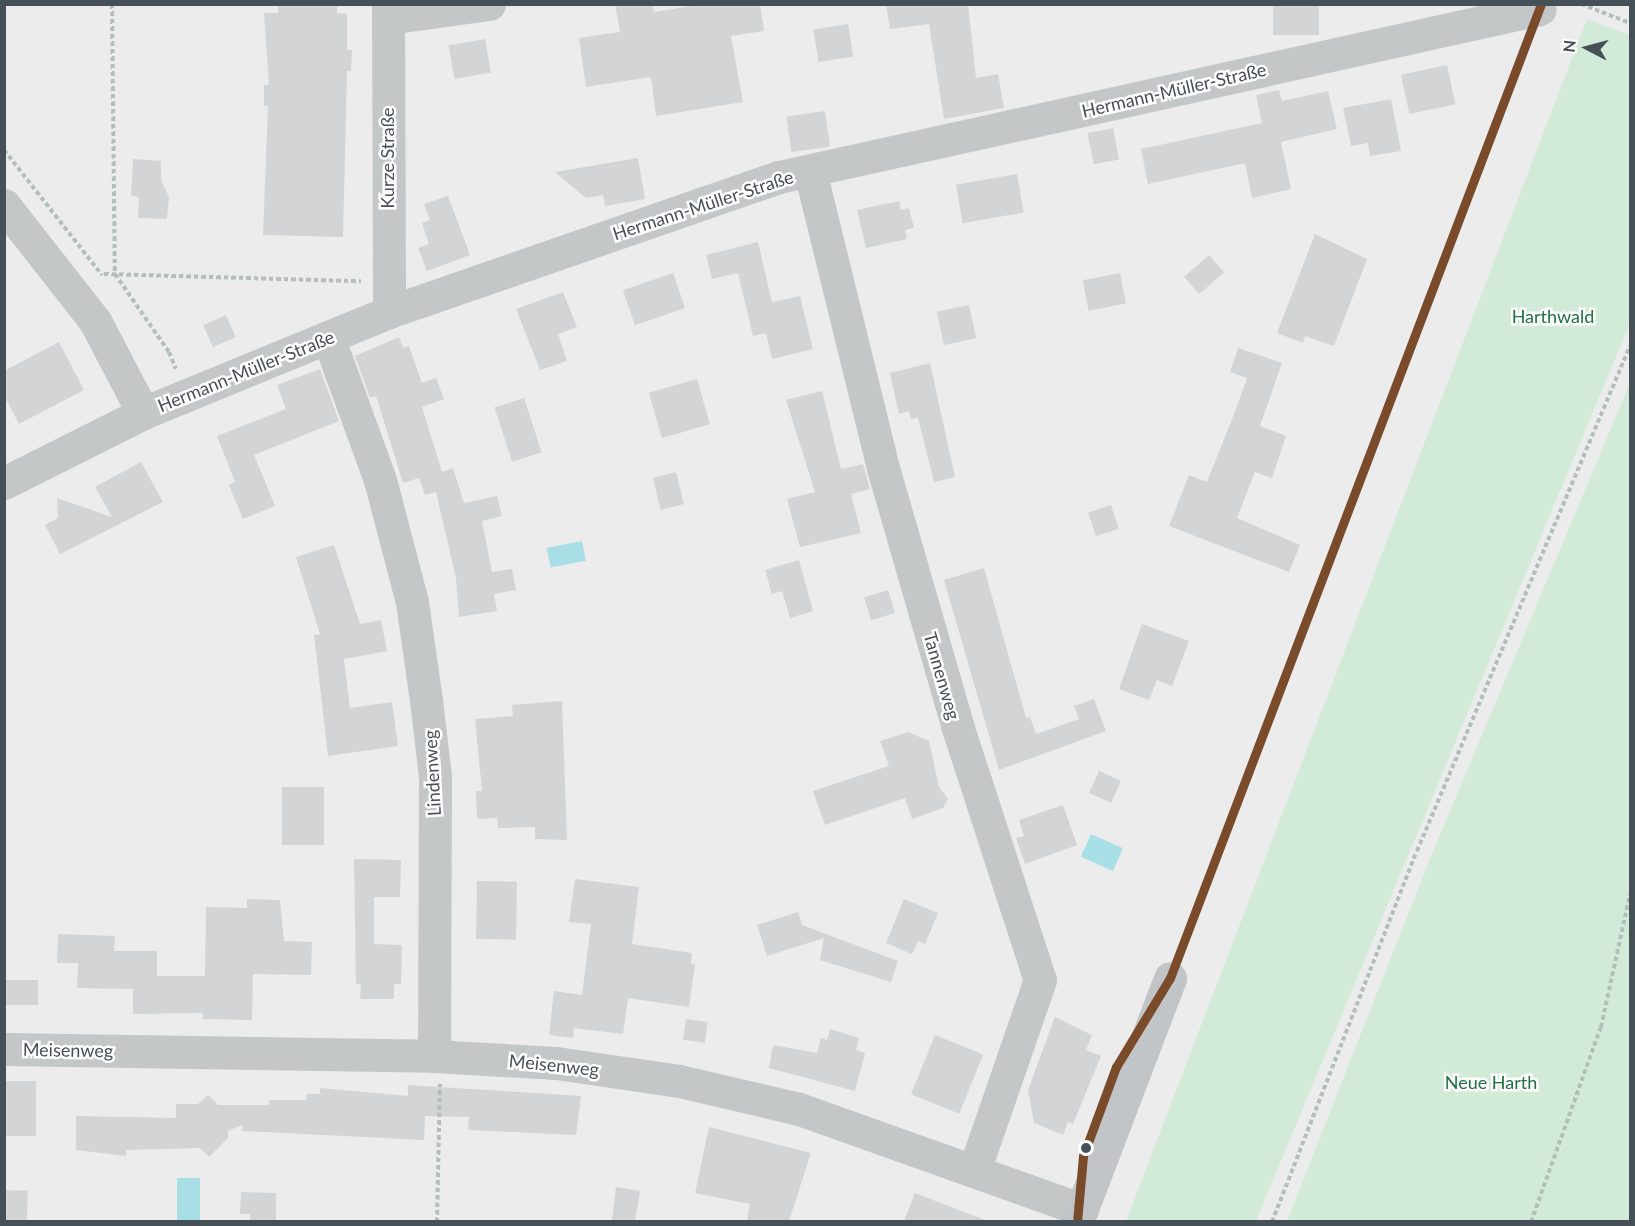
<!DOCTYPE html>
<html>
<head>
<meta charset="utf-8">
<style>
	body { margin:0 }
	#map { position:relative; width:1635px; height:1226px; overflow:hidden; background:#edecec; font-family:Lato,sans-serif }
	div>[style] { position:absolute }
	.green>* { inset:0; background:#d2ebd9 }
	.water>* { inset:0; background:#a8dfe6; transform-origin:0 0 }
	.building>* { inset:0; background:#d3d4d5; transform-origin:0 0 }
	.path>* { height:4px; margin-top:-2px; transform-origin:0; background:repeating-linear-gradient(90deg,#b3bfba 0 4.5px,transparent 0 7.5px) }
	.minor>* { height:33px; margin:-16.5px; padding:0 16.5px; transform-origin:16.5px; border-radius:16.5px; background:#c3c7c8 }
	.major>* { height:33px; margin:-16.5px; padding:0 16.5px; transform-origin:16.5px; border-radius:16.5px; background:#c2c5c7 }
	.bus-1>* { height:9px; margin:-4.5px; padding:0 4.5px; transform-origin:4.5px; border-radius:4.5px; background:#7a4b2a }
	.dots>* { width:16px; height:16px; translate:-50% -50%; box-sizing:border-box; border:3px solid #fff; border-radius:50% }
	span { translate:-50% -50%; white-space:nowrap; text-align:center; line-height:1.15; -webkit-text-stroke:5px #fff; paint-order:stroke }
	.street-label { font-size:18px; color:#455057 }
	.park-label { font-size:18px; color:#1d723f }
	.frame { position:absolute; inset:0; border:6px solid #455057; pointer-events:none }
	.north { position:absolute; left:1557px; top:18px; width:60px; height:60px; -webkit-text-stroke:4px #fff; paint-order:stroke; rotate:276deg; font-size:16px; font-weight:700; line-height:24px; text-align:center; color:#455057 }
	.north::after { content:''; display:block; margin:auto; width:21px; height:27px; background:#455057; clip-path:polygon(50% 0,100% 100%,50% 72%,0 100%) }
</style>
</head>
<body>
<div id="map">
	<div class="green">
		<i style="clip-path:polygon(1587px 19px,1630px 35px,1630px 323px,1256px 1221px,1126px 1221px)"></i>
		<i style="clip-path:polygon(1630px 383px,1630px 1221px,1287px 1221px,1431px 856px)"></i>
	</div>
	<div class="water">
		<i style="left:582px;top:541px;width:20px;height:36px;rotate:79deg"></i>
		<i style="left:1091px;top:834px;width:35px;height:25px;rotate:24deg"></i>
		<i style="left:177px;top:1178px;width:23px;height:42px"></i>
	</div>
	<div class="building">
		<i style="clip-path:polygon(278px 4px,337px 4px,337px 13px,347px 14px,347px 50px,352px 50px,351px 71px,347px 71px,343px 237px,263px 235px,268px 106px,264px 106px,264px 85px,269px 85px,264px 13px,278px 13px)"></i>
		<i style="clip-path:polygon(615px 4px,652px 4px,654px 12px,704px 4px,760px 4px,764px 31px,731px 36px,743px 102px,656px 116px,651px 77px,586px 87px,579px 38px,620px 32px)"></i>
		<i style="clip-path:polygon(886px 4px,968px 4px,976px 78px,998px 74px,1004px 108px,944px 119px,929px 24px,890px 29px)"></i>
		<i style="left:1273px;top:4px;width:46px;height:31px"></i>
		<i style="left:848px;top:24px;width:33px;height:35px;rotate:81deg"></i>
		<i style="left:485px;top:39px;width:34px;height:37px;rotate:80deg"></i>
		<i style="left:1447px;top:65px;width:40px;height:47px;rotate:78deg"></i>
		<i style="clip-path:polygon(1279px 90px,1282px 101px,1328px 91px,1337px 129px,1281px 142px,1291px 189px,1252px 198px,1245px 163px,1148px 184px,1141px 149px,1262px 123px,1256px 95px)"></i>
		<i style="clip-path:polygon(1391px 99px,1401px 151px,1370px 156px,1368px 143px,1351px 146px,1343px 108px)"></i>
		<i style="left:825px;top:111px;width:36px;height:39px;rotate:82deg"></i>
		<i style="left:1113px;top:128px;width:32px;height:26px;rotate:79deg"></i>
		<i style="clip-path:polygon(638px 158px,645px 199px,605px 206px,603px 195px,586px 198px,555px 172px)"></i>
		<i style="clip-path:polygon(133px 159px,161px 161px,161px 180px,169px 197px,167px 219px,138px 218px,139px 197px,131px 196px)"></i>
		<i style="left:1017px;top:174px;width:39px;height:62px;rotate:80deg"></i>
		<i style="clip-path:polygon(448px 196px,470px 255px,427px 271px,418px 248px,429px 244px,422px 223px,430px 220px,424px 204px)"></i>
		<i style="clip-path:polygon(899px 201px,901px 210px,909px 208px,914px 228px,905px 230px,907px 239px,866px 248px,857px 210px)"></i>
		<i style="clip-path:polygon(1315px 234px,1367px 259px,1334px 346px,1305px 336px,1303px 343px,1277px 333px)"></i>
		<i style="clip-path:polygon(758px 242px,772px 302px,800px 296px,813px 349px,772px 359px,766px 333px,753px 336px,738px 273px,712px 279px,706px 255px)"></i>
		<i style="left:1209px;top:255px;width:23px;height:33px;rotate:49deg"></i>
		<i style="left:673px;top:273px;width:37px;height:53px;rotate:71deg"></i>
		<i style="left:1120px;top:273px;width:31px;height:38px;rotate:79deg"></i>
		<i style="clip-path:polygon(563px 292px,577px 327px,558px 334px,567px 361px,540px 370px,516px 309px)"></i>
		<i style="left:969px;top:305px;width:34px;height:33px;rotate:78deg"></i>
		<i style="left:226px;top:315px;width:24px;height:25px;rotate:66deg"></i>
		<i style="clip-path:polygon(399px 337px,403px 348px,409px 346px,422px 383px,436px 378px,444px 399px,422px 407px,442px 472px,453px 468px,464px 503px,497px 496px,502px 516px,482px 521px,492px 572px,512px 569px,516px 590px,494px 594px,497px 611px,459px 617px,456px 578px,436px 492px,425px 495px,419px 478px,403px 483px,376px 396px,370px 398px,355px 356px)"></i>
		<i style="clip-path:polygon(59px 342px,84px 390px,19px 424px,4px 395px,4px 371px)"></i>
		<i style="clip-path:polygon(1238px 348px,1282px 363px,1260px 426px,1286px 436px,1272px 478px,1255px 472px,1237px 518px,1300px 545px,1289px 572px,1169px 526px,1189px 475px,1207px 482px,1233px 417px,1247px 378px,1230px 372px)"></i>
		<i style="clip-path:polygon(930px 363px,955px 477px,934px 482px,918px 418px,911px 419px,909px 411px,899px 414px,890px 373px)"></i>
		<i style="clip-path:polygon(320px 369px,339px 421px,254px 455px,275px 506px,243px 519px,229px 485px,235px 482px,217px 436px,286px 409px,277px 385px)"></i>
		<i style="left:697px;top:379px;width:47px;height:50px;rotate:74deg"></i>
		<i style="clip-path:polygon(822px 391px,841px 469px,863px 464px,870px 489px,851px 494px,861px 533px,800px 547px,787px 499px,815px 492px,786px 400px)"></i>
		<i style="left:524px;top:398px;width:57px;height:31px;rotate:72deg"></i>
		<i style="clip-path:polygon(141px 462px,163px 502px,60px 554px,45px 525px,58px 518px,57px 498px,112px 517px,95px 487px)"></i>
		<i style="left:676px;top:472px;width:33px;height:24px;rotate:76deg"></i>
		<i style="left:1111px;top:505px;width:25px;height:24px;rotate:72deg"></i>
		<i style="clip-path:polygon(334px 545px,360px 624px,381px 620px,387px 651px,344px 659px,350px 708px,392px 702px,398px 746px,328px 756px,314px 635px,320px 634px,296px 557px)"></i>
		<i style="clip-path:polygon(799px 560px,813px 611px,790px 618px,782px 591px,772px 594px,765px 570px)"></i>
		<i style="clip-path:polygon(984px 568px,1026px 718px,1030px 717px,1036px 734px,1079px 719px,1074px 706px,1094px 699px,1106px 731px,999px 770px,944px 580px)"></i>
		<i style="left:888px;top:590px;width:24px;height:25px;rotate:73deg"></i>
		<i style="clip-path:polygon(1142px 624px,1189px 641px,1172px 686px,1157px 680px,1149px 700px,1119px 689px)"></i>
		<i style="clip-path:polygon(562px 701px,567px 840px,535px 839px,535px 827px,498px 828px,497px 818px,477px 819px,476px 791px,482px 791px,475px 719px,513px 716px,512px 705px)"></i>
		<i style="clip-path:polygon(908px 732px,929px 741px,939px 787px,948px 799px,943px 808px,912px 819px,905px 798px,825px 825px,813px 791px,889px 766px,880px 741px)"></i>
		<i style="left:1099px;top:771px;width:24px;height:24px;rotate:24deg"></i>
		<i style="left:282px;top:787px;width:42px;height:58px"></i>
		<i style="clip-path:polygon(1063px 805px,1077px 845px,1025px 864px,1016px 838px,1024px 836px,1019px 820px)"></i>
		<i style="clip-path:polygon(354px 859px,401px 860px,400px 897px,374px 897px,374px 944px,402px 945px,401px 984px,394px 984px,394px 999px,360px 999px,361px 984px,356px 984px)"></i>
		<i style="clip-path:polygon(575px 879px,639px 887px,632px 944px,692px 953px,691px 964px,695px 964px,689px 1007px,628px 998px,623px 1034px,574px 1028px,573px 1038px,549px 1035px,554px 991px,582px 995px,591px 924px,569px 922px)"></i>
		<i style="left:477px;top:881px;width:40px;height:58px;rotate:1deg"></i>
		<i style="clip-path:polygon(247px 899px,280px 900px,284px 941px,312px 942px,311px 975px,253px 974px,252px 1020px,203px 1019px,203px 1013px,133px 1014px,133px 989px,77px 988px,78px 963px,57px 963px,58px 934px,115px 936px,114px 951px,157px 951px,157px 976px,205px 976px,206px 907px,247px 908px)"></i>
		<i style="clip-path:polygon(904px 899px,938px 913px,925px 944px,918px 941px,912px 954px,886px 943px)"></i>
		<i style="clip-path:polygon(798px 912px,802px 925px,898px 961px,891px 982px,820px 960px,824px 938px,767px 956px,757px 925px)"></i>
		<i style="left:4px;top:980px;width:34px;height:25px"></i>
		<i style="clip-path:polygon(1055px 1017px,1092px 1035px,1086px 1050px,1101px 1056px,1073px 1124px,1068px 1122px,1063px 1135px,1034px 1123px,1028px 1090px)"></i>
		<i style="left:686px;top:1019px;width:22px;height:21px;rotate:8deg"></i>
		<i style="clip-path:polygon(830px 1029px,859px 1038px,856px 1050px,865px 1053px,855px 1091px,769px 1068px,773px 1045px,817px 1053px,821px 1038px,827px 1040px)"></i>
		<i style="left:935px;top:1035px;width:52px;height:64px;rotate:22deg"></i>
		<i style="left:4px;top:1081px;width:32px;height:55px"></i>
		<i style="clip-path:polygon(408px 1085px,581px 1096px,576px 1135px,468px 1130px,469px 1117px,425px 1116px,424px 1140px,242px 1131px,242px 1125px,228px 1131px,228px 1138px,209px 1157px,200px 1148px,126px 1150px,126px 1156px,76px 1150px,76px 1116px,176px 1118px,176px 1104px,198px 1104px,208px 1095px,218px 1105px,269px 1105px,269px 1100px,306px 1100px,307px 1094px,320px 1094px,320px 1088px,408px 1096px)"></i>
		<i style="clip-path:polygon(709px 1127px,811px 1153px,789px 1221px,747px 1221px,750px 1204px,695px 1193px)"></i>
		<i style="clip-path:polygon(616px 1187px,640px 1191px,635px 1221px,612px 1221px)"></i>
		<i style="left:4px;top:1190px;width:24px;height:31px;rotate:2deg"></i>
		<i style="clip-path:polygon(241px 1192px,276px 1193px,276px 1221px,250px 1221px,250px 1214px,240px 1214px)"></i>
		<i style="clip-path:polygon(915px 1193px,985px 1220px,985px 1221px,904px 1221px)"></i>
	</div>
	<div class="path">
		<i style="left:112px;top:4px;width:270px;rotate:89.4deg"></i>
		<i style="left:115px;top:274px;width:95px;rotate:55.3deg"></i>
		<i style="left:169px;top:352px;width:18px;rotate:68deg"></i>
		<i style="left:1581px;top:4px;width:53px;rotate:21.2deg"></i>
		<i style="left:4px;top:150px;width:159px;rotate:51.9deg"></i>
		<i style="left:104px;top:274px;width:257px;rotate:1.6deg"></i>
		<i style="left:437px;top:1222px;width:138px;rotate:-88.8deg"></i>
		<i style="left:1272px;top:1222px;width:398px;rotate:-68.7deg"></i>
		<i style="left:1417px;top:851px;width:548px;rotate:-67.13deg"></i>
		<i style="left:1531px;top:1222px;width:207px;rotate:-70.3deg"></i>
		<i style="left:1601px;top:1027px;width:136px;rotate:-77.7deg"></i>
	</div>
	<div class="minor">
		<i style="left:388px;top:4px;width:308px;rotate:89.8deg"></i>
		<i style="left:388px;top:18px;width:102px;rotate:-7.9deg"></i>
		<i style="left:810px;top:171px;width:306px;rotate:76.2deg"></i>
		<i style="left:883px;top:468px;width:267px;rotate:73.9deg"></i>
		<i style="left:957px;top:725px;width:268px;rotate:72deg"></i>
		<i style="left:1040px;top:980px;width:202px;rotate:109.1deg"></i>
		<i style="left:4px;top:205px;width:147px;rotate:51.9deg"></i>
		<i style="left:95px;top:321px;width:104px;rotate:62.4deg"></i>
		<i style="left:328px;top:337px;width:152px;rotate:70deg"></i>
		<i style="left:380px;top:480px;width:126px;rotate:75.3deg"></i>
		<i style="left:412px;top:602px;width:99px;rotate:81.9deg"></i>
		<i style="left:426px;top:700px;width:78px;rotate:83.3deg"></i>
		<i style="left:435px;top:777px;width:279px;rotate:90.2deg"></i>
		<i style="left:4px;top:483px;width:156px;rotate:-26.7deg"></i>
		<i style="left:143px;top:413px;width:266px;rotate:-22.3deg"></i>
		<i style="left:389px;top:312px;width:413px;rotate:-19.1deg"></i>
		<i style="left:779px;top:177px;width:779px;rotate:-12.45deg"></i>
		<i style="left:4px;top:1049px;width:430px;rotate:0.9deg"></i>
		<i style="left:434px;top:1056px;width:122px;rotate:3.3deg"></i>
		<i style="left:556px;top:1063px;width:124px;rotate:8.3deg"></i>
		<i style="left:679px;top:1081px;width:123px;rotate:13.1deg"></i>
		<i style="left:799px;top:1109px;width:300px;rotate:19.6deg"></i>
	</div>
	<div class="major">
		<i style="left:1077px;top:1222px;width:261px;rotate:-69.1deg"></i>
	</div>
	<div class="bus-1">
		<i style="left:1077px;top:1222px;width:66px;rotate:-84.8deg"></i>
		<i style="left:1083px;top:1156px;width:95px;rotate:-69.7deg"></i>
		<i style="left:1116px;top:1067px;width:104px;rotate:-58.8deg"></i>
		<i style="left:1170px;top:978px;width:1042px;rotate:-69.15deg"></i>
	</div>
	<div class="dots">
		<i style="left:1086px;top:1148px;background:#455057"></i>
	</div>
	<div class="street-label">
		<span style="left:1174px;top:90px;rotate:-13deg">Hermann-Müller-Straße</span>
		<span style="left:387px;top:158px;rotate:-90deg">Kurze Straße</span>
		<span style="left:703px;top:205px;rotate:-18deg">Hermann-Müller-Straße</span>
		<span style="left:246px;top:371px;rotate:-22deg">Hermann-Müller-Straße</span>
		<span style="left:942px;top:676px;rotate:74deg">Tannenweg</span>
		<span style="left:432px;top:773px;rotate:-93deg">Lindenweg</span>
		<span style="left:68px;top:1050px;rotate:1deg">Meisenweg</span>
		<span style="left:554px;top:1065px;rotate:6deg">Meisenweg</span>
	</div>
	<div class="park-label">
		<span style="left:1553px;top:316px">Harthwald</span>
		<span style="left:1491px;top:1082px">Neue Harth</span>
	</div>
	<div class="frame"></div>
	<div class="north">N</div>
</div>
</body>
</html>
